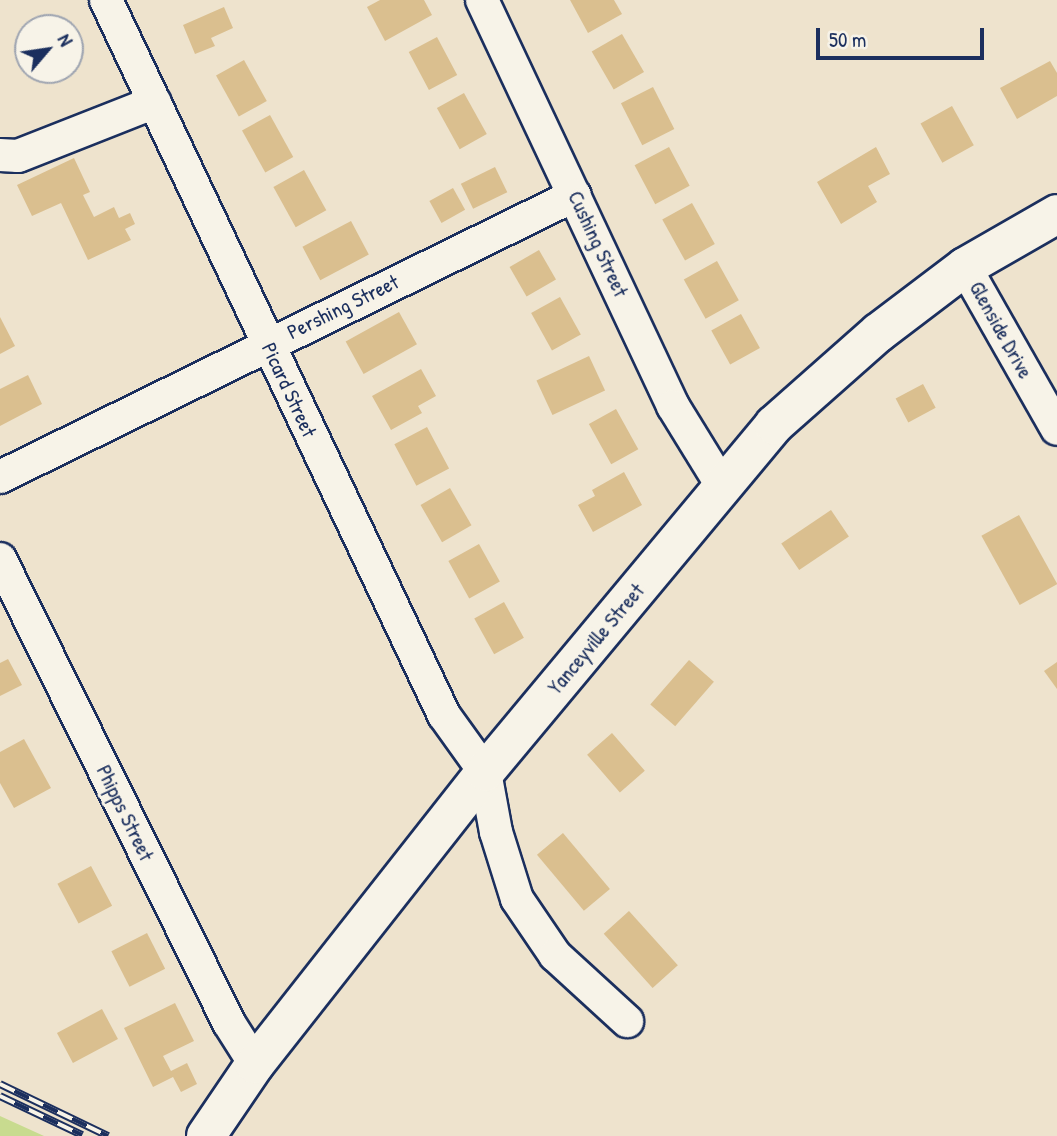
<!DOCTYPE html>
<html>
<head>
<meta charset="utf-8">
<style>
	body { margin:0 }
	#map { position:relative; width:1057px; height:1136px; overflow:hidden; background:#eee3cd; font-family:"Patrick Hand",sans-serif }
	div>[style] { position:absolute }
	.green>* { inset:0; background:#c8db8f }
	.building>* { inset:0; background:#dabf8f; transform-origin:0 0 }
	.roads { filter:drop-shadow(2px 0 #1b2f5e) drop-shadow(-2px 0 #1b2f5e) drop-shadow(0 2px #1b2f5e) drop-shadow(0 -2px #1b2f5e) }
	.minor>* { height:32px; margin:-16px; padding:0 16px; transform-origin:16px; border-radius:16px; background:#f7f3e8 }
	.major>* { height:38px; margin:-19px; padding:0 19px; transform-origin:19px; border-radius:19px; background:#f7f3e8 }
	.rail>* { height:8px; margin-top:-4px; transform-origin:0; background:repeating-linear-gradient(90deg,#f7f3e8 0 16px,#1b2f5e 0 32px); box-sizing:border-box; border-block:2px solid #1b2f5e }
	span { translate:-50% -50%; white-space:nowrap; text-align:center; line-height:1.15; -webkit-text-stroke:6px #f7f3e8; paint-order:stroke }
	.street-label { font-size:21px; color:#1b2f5e }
	.north { position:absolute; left:14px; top:14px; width:70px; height:70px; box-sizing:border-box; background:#f7f3e8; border:2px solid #9fa5b1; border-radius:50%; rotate:61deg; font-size:19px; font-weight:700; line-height:28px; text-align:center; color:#1b2f5e }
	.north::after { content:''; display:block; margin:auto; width:24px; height:32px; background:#1b2f5e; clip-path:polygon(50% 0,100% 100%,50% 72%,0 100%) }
	.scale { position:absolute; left:816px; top:28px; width:168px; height:32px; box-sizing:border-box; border:4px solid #1b2f5e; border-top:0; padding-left:9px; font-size:21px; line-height:24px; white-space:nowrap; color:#1b2f5e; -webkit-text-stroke:5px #f7f3e8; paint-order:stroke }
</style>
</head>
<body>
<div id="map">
	<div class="green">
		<i style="clip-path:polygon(0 1116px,44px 1136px,0 1136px)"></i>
	</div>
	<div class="building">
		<i style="clip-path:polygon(380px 0,424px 0,432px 15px,385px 41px,367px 7px)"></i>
		<i style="clip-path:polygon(570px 0,614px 0,622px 14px,588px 33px)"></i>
		<i style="clip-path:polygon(224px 7px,233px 28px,211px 38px,215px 46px,195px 54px,183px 25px)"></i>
		<i style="left:622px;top:34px;width:44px;height:35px;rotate:60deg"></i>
		<i style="left:437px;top:37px;width:43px;height:32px;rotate:62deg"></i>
		<i style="left:244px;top:60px;width:47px;height:32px;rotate:61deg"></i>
		<i style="clip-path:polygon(1050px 61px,1057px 73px,1057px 96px,1017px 119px,1000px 88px)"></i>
		<i style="left:653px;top:87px;width:47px;height:36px;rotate:63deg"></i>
		<i style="left:464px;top:93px;width:47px;height:31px;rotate:61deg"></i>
		<i style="left:952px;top:106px;width:45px;height:36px;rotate:61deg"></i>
		<i style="left:270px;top:115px;width:48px;height:32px;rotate:61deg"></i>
		<i style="left:669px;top:147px;width:44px;height:39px;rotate:62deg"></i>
		<i style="clip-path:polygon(876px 147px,890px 174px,868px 186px,877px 202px,841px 224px,817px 182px)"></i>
		<i style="clip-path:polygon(74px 158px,90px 192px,83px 195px,94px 217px,114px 207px,119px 218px,130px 213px,135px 224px,125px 229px,131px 240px,88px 260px,61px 203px,32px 216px,17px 185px)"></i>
		<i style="left:495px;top:167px;width:28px;height:38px;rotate:64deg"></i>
		<i style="left:304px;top:170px;width:46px;height:35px;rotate:61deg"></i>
		<i style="left:453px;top:188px;width:25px;height:27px;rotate:61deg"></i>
		<i style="left:692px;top:203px;width:47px;height:34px;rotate:61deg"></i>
		<i style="left:351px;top:221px;width:38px;height:55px;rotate:62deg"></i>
		<i style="left:539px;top:250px;width:34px;height:34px;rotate:60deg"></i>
		<i style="left:717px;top:261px;width:45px;height:38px;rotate:61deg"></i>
		<i style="left:560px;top:297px;width:43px;height:33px;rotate:61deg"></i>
		<i style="left:399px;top:312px;width:37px;height:61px;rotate:61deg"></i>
		<i style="left:741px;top:314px;width:39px;height:34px;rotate:61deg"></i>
		<i style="clip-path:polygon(0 317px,15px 346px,0 354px)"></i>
		<i style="left:589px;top:356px;width:38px;height:58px;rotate:65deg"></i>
		<i style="clip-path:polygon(421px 369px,436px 396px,418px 406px,422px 413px,391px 430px,372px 396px)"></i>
		<i style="clip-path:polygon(28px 375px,42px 404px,0 426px,0 389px)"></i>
		<i style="left:923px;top:384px;width:27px;height:31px;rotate:62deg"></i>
		<i style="left:616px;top:409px;width:46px;height:31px;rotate:61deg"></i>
		<i style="left:427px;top:427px;width:47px;height:37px;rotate:62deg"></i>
		<i style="clip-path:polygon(624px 472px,642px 505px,593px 532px,578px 505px,595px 496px,592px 490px)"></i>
		<i style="left:450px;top:488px;width:43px;height:34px;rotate:60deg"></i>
		<i style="left:831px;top:510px;width:32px;height:60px;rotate:56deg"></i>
		<i style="left:1019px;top:515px;width:79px;height:43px;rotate:61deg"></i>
		<i style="left:479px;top:544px;width:43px;height:35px;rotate:61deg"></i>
		<i style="left:504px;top:602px;width:41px;height:34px;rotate:61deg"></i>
		<i style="clip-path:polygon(8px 659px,22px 685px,0 696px,0 663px)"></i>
		<i style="left:689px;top:660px;width:33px;height:59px;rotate:41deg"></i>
		<i style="clip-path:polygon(1057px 662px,1057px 689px,1044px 671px)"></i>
		<i style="left:612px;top:733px;width:50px;height:33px;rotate:49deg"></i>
		<i style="clip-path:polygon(24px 739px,51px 788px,14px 808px,0 783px,0 752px)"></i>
		<i style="left:563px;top:833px;width:73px;height:34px;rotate:50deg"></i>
		<i style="left:91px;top:866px;width:45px;height:38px;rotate:62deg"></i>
		<i style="left:629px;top:911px;width:73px;height:34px;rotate:48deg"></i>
		<i style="left:147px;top:933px;width:40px;height:40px;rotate:63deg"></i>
		<i style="clip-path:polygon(175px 1003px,194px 1041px,163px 1056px,171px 1071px,187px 1063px,197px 1084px,181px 1092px,173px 1077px,153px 1087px,124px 1028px)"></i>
		<i style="left:102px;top:1009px;width:34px;height:51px;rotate:62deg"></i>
	</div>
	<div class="roads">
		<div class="minor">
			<i style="left:106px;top:0;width:791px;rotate:64.7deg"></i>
			<i style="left:444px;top:715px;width:70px;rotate:54.3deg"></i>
			<i style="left:485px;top:772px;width:61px;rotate:79.6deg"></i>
			<i style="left:496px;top:832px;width:70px;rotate:72.6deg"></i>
			<i style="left:517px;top:899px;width:68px;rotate:55.8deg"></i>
			<i style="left:555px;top:955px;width:98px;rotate:42.5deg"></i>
			<i style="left:482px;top:0;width:449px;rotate:64.8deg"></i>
			<i style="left:673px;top:406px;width:92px;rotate:58.4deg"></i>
			<i style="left:0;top:155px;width:18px;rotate:3deg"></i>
			<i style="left:18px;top:156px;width:147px;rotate:-21.5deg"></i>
			<i style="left:965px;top:267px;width:186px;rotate:60.4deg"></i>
			<i style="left:0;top:477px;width:640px;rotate:-26.12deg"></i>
			<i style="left:0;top:559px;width:517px;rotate:63.73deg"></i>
			<i style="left:229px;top:1023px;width:49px;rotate:57.6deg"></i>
		</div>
		<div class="major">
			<i style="left:206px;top:1136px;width:87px;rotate:-55.8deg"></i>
			<i style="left:255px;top:1064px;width:372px;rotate:-51.8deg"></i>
			<i style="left:485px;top:772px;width:452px;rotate:-50.2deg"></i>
			<i style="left:774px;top:425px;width:139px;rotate:-41.5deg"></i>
			<i style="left:878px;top:333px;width:109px;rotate:-37.2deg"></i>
			<i style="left:965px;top:267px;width:106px;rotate:-29.9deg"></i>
		</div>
	</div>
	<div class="rail">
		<i style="left:0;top:1084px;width:120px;rotate:25.7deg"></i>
		<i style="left:0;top:1096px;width:91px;rotate:25.4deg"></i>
	</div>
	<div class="street-label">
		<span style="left:598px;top:244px;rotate:65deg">Cushing Street</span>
		<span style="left:343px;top:307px;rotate:-26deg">Pershing Street</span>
		<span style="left:1001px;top:330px;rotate:61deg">Glenside Drive</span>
		<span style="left:289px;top:390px;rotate:65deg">Picard Street</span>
		<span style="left:596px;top:639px;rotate:-50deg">Yanceyville Street</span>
		<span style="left:125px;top:813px;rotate:64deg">Phipps Street</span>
	</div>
	<div class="north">N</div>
	<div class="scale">50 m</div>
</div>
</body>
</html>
